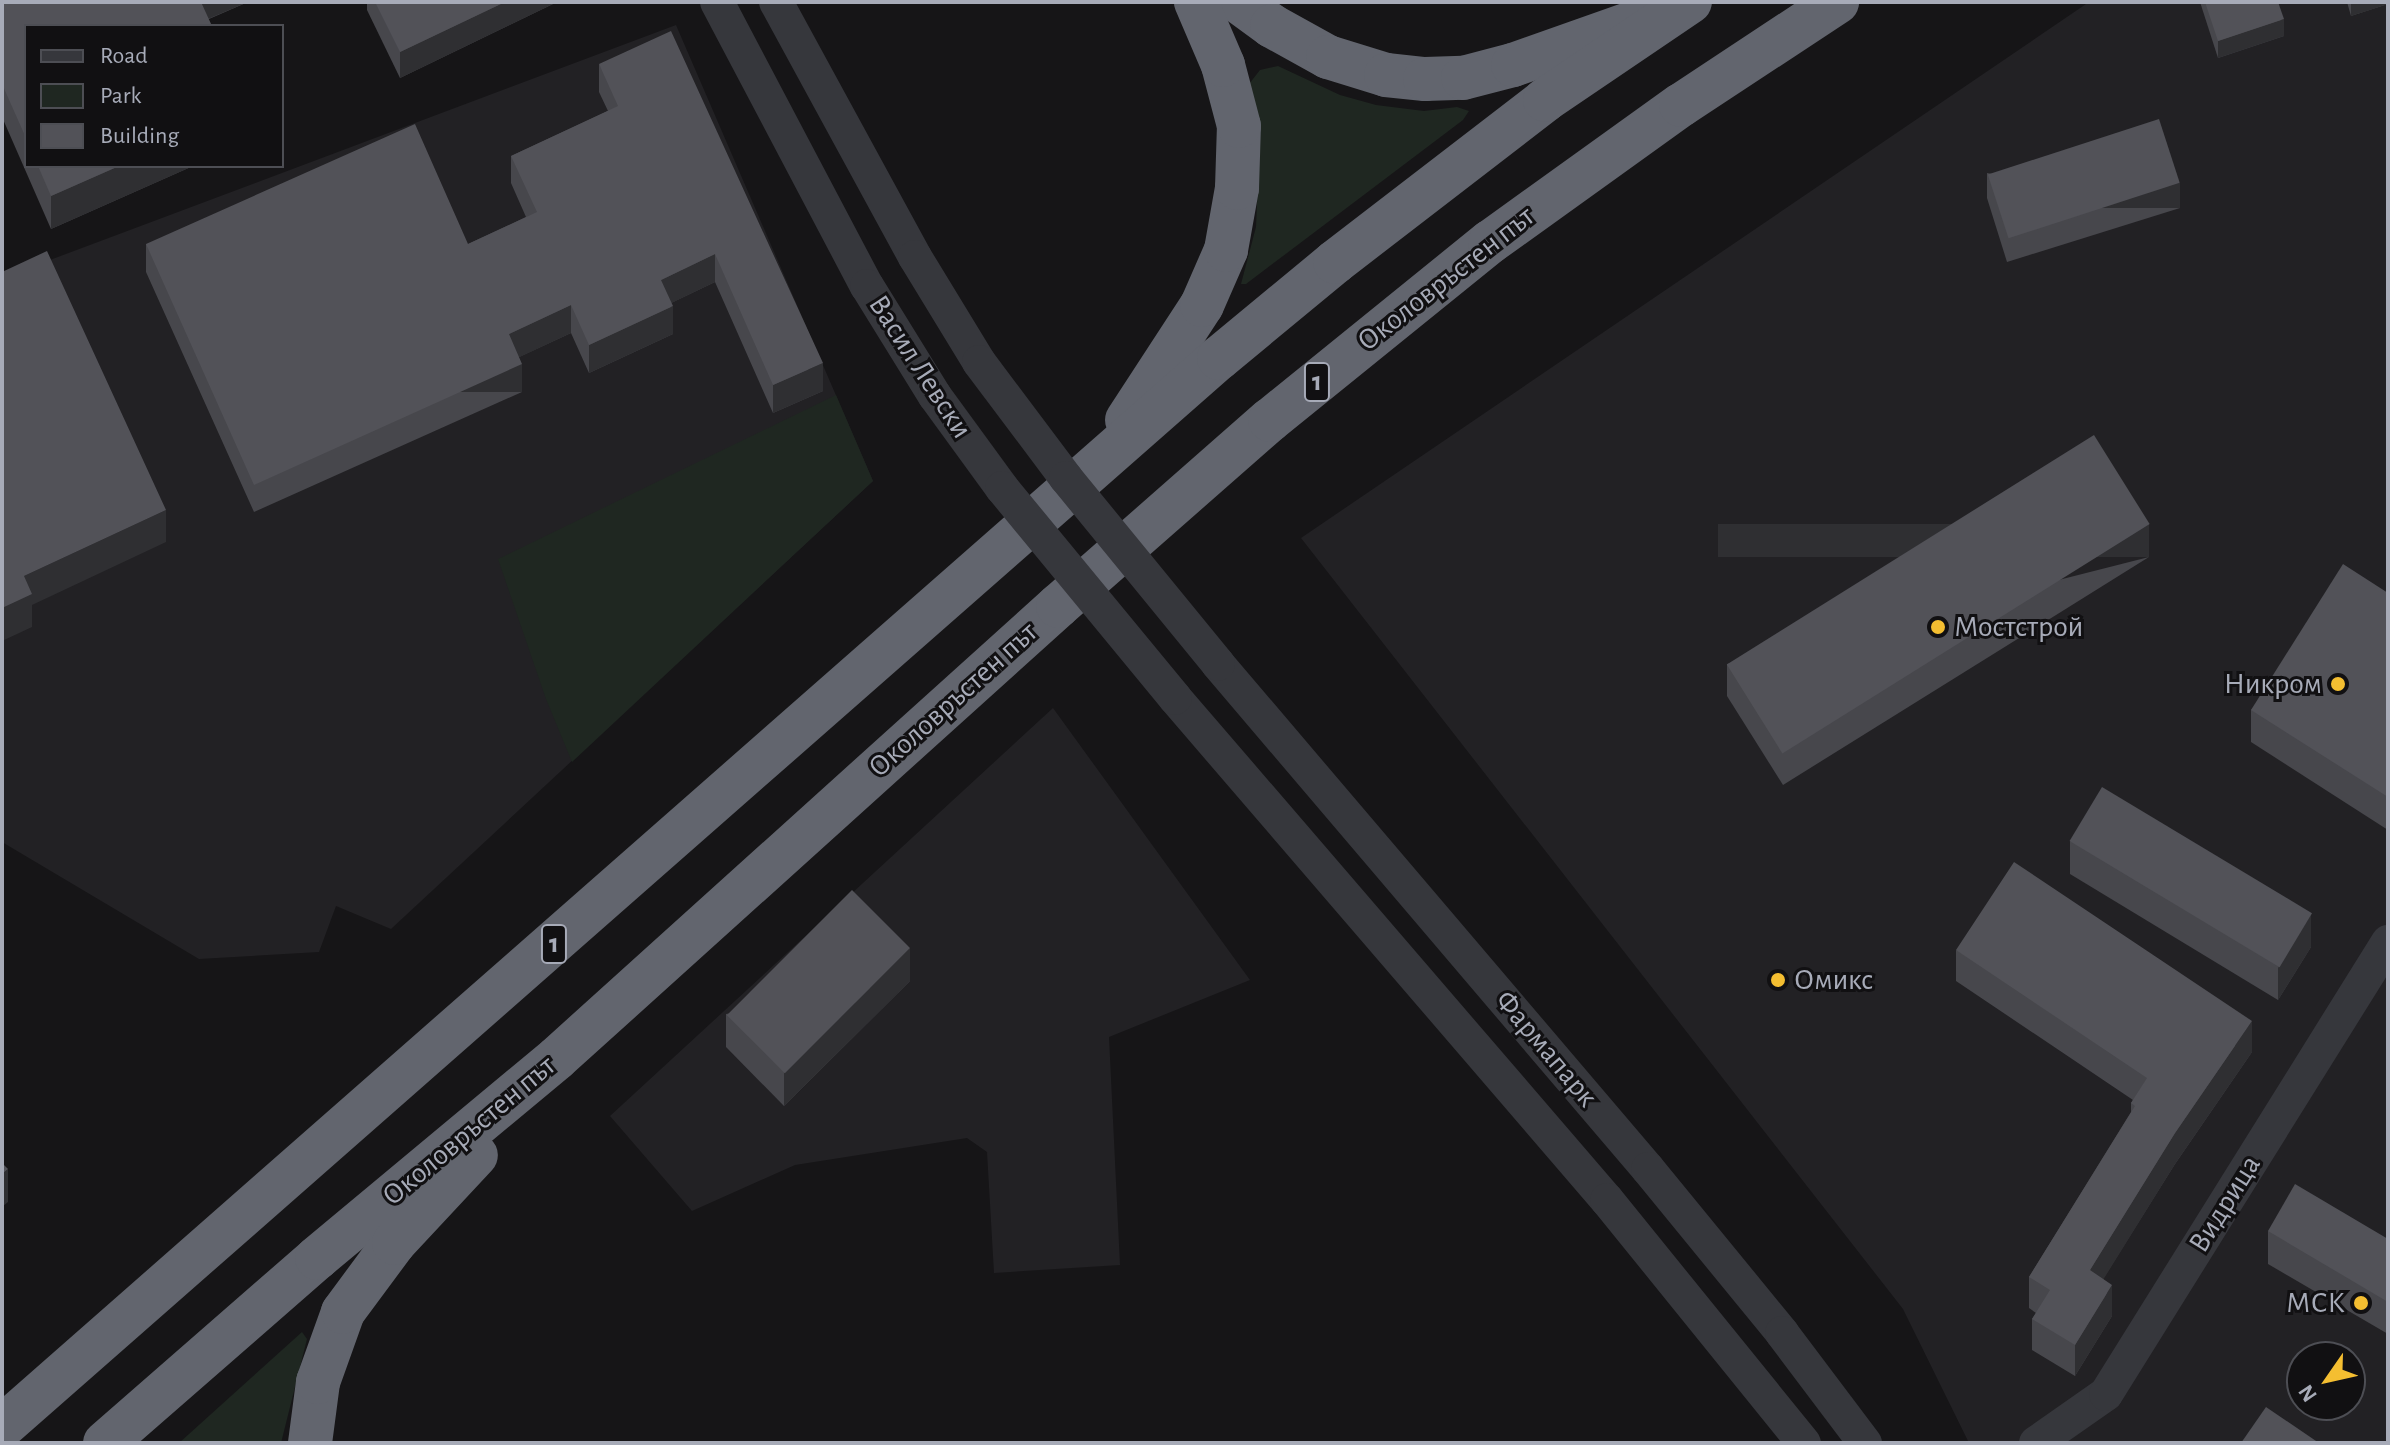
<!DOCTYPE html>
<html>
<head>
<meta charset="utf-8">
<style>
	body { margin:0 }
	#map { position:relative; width:2390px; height:1445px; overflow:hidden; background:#161517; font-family:"Alegreya Sans",sans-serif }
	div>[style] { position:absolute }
	.built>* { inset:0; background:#222124 }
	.green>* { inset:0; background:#1f2721 }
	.minor>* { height:34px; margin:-17px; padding:0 17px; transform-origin:17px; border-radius:17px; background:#36373c }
	.highway>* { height:44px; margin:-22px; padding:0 22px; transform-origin:22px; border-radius:22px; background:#62656e }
	.minor-bridge>* { height:34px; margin:-17px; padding:0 17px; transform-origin:17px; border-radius:17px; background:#36373c }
	.wall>* { inset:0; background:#47474c }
	.shaded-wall>* { inset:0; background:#2f2f32; transform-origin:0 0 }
	.building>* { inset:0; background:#525258; transform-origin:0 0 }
	.dots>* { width:22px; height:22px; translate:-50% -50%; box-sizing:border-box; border:4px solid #111012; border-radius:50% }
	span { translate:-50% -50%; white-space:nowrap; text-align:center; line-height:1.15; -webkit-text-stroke:6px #111012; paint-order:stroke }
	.shield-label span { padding:2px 6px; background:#111012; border:2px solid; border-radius:6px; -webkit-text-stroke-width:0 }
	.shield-label { font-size:28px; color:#a7abb8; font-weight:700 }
	.street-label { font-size:30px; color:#a7abb8 }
	.poi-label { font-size:30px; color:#a7abb8 }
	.left { translate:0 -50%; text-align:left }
	.right { translate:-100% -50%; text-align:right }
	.frame { position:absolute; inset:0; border:4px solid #a7abb8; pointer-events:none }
	.legend { position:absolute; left:24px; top:24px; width:260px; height:144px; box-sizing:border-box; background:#111012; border:2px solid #4d4e54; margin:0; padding:10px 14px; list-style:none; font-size:24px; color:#a7abb8 }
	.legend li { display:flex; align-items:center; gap:16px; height:40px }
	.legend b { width:40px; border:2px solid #4d4e54 }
	.north { position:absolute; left:2286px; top:1341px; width:80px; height:80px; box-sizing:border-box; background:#111012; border:2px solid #4d4e54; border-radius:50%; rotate:236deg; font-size:22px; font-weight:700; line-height:32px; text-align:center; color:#a7abb8 }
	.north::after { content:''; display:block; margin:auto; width:28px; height:36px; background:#f4be31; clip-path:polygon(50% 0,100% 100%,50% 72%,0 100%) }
</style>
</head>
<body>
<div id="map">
	<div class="built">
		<i style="clip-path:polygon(evenodd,2089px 2px,2388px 2px,2388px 1443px,1969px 1443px,1903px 1309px,1301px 538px,2089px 2px,2302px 1357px,2350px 1357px,2350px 1405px,2302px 1405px,2302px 1357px)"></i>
		<i style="clip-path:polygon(676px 25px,873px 481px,391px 929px,336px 906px,319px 952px,199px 959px,2px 842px,2px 278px)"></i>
		<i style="clip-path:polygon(1053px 708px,1250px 980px,1109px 1037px,1120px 1265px,994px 1273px,987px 1152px,967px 1138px,795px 1165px,692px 1211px,610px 1116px)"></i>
	</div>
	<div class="green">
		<i style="clip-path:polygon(1278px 66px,1340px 95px,1376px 105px,1424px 111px,1457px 107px,1469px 111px,1463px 120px,1246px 284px,1241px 284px,1256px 227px,1259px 156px,1249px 84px,1260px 70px)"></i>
		<i style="clip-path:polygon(836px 395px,873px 481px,572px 762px,546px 699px,498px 559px)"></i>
		<i style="clip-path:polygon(302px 1332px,307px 1339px,281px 1443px,179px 1443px)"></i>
	</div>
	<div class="minor">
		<i style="left:717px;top:2px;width:321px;rotate:62.2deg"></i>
		<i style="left:867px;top:286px;width:129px;rotate:58.3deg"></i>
		<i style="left:776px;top:2px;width:290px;rotate:61.4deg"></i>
		<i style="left:915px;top:257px;width:123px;rotate:58.6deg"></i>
		<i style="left:1218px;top:664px;width:663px;rotate:49.59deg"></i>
		<i style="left:1648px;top:1169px;width:212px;rotate:50.7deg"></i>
		<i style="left:1782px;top:1333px;width:138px;rotate:53deg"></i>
		<i style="left:1175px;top:698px;width:662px;rotate:49.29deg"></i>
		<i style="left:1607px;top:1200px;width:313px;rotate:51deg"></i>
		<i style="left:2036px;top:1443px;width:85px;rotate:-35deg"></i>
		<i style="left:2106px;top:1394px;width:533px;rotate:-58.04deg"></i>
	</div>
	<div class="highway">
		<i style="left:1239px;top:2px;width:41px;rotate:36deg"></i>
		<i style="left:1272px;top:26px;width:64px;rotate:29deg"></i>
		<i style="left:1328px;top:57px;width:61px;rotate:17.2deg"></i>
		<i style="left:1386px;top:75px;width:39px;rotate:6deg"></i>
		<i style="left:1425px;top:79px;width:38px;rotate:-2deg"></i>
		<i style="left:1463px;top:78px;width:52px;rotate:-14.6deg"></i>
		<i style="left:1513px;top:65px;width:132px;rotate:-19.5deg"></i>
		<i style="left:1127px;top:420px;width:137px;rotate:-56.9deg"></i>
		<i style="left:1202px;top:305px;width:60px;rotate:-66.4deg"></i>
		<i style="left:1226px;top:250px;width:63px;rotate:-79.9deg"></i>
		<i style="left:1237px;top:188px;width:62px;rotate:-88.2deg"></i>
		<i style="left:1239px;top:126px;width:63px;rotate:-104.7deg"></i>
		<i style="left:1223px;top:65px;width:69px;rotate:-113.2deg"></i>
		<i style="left:2px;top:1427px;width:1620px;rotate:-41.3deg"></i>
		<i style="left:1219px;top:358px;width:151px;rotate:-39.6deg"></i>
		<i style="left:1335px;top:262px;width:265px;rotate:-37.6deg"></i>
		<i style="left:1545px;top:100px;width:175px;rotate:-34.1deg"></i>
		<i style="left:105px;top:1443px;width:281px;rotate:-41.1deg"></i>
		<i style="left:317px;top:1258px;width:312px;rotate:-39.8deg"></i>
		<i style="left:557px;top:1058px;width:675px;rotate:-42.06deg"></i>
		<i style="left:1058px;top:606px;width:282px;rotate:-41.3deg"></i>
		<i style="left:1270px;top:420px;width:283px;rotate:-39deg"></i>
		<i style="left:1490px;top:242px;width:235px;rotate:-35.7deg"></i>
		<i style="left:1681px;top:105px;width:187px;rotate:-33.4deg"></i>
		<i style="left:310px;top:1443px;width:62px;rotate:-82.5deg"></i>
		<i style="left:318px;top:1382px;width:74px;rotate:-70.3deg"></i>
		<i style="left:343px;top:1312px;width:86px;rotate:-53.5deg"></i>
		<i style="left:394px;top:1243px;width:120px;rotate:-47deg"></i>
	</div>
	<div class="minor-bridge">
		<i style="left:979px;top:362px;width:145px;rotate:53.1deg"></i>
		<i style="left:1066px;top:478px;width:240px;rotate:50.7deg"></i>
		<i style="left:935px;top:396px;width:114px;rotate:53.9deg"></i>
		<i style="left:1002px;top:488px;width:272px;rotate:50.5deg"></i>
	</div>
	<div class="wall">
		<i style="clip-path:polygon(2px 2px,248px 2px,209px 19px,26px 26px,26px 166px,193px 166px,51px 229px,2px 117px)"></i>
		<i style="clip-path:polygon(367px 2px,553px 2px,553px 4px,400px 78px,367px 10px)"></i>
		<i style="clip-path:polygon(2200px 2px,2278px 2px,2284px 36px,2218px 58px)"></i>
		<i style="clip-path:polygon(2347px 2px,2388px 2px,2388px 4px,2351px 16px)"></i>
		<i style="clip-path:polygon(599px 64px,823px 391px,773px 413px,715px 282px,671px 303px,673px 334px,589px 373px,571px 333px,519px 357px,522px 392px,254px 512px,146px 272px,146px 244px,468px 244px,526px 217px,511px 183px,511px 156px,608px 111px,599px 92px)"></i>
		<i style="clip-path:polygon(1987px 173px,2180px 208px,2007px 262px,1987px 198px)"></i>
		<i style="clip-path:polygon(2149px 557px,1783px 785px,1727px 696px,1727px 664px)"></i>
		<i style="clip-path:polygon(2388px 593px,2388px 830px,2251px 742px,2251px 710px)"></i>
		<i style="clip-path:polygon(2070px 841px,2311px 947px,2278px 1000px,2070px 874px)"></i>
		<i style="clip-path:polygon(1956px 950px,2252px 1052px,2175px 1164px,2103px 1279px,2112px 1316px,2075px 1376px,2032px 1350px,2032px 1319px,2036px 1313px,2029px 1308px,2029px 1277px,2131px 1112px,2131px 1103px,2133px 1100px,1956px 981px)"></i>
		<i style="clip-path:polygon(910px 981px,784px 1106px,726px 1047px,726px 1014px)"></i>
		<i style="clip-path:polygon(2268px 1231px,2388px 1239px,2388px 1334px,2268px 1264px)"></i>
	</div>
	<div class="shaded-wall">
		<i style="clip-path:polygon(196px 2px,248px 2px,196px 24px)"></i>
		<i style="clip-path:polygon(505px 2px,553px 2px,553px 4px,400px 78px,400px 52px)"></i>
		<i style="clip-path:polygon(2351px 2px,2388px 2px,2388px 4px,2351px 16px)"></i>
		<i style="clip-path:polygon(2284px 19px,2284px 36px,2218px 58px,2218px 41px)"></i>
		<i style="clip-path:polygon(119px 166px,193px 166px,51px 229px,51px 196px)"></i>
		<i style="left:2180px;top:183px;width:25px;height:181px;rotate:90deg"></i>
		<i style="clip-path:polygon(715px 254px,715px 282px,661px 308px,661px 280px)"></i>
		<i style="clip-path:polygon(571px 305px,571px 333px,509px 362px,509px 334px)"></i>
		<i style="clip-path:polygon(673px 306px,673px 334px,589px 373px,589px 345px)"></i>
		<i style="clip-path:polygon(823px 363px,823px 391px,773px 413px,773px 385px)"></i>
		<i style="left:522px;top:364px;width:28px;height:294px;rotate:90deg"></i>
		<i style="clip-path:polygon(166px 510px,166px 542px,32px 605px,32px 627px,2px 641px,2px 608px,24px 576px)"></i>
		<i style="left:2149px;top:524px;width:33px;height:431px;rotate:90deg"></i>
		<i style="clip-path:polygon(2311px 914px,2311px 947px,2278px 1000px,2278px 968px)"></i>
		<i style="clip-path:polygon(910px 948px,910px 981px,784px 1106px,784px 1073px)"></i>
		<i style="clip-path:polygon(2252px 1021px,2252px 1052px,2175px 1164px,2090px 1301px,2090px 1270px,2175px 1133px)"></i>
		<i style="clip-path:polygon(8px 1169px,8px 1202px,2px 1207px,2px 1174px)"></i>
		<i style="clip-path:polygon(2112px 1285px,2112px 1316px,2075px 1376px,2075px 1345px)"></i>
	</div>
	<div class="building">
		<i style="clip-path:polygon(2px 2px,201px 2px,212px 26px,26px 26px,26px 138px,2px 84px)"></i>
		<i style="clip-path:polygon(375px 2px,505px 2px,400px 52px)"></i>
		<i style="clip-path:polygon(2205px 2px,2278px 2px,2284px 19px,2218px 41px)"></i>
		<i style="clip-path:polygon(671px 31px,823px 363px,773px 385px,715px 254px,661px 280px,673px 306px,589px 345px,571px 305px,509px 334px,522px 364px,254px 485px,146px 244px,415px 124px,468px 244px,537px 212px,511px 156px,618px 106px,599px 64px)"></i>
		<i style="left:2159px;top:119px;width:67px;height:180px;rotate:72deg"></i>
		<i style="clip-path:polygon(38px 166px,119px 166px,51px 196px)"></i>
		<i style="clip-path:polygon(47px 251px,166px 510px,24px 576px,32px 594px,2px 608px,2px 272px)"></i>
		<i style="left:2094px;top:435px;width:105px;height:433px;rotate:58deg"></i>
		<i style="clip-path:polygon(2343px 564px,2388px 593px,2388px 797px,2251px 710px)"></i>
		<i style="left:2102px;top:787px;width:245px;height:63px;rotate:31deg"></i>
		<i style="clip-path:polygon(2014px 862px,2252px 1021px,2175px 1133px,2090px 1270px,2112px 1285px,2075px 1345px,2032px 1319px,2050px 1290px,2029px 1277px,2135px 1106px,2131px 1103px,2147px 1078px,1956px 950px)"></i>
		<i style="left:852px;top:890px;width:82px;height:177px;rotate:45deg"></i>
		<i style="clip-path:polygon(2px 1163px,8px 1169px,2px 1174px)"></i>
		<i style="clip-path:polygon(2295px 1184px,2388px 1239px,2388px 1302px,2268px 1231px)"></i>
		<i style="clip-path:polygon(2266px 1407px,2319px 1443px,2241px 1443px)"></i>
	</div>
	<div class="dots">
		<i style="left:1938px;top:627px;background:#f4be31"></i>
		<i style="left:2338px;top:684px;background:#f4be31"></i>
		<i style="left:1778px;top:980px;background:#f4be31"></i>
		<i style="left:2361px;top:1303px;background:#f4be31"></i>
	</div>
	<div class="shield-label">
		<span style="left:1317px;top:382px">1</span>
		<span style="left:554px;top:944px">1</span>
	</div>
	<div class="street-label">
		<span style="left:1446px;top:279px;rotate:-38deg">Околовръстен път</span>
		<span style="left:920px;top:367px;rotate:57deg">Васил Левски</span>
		<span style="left:953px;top:700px;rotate:-42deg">Околовръстен път</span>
		<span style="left:1546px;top:1049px;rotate:50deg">Фармапарк</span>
		<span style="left:469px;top:1131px;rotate:-40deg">Околовръстен път</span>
		<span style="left:2225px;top:1204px;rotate:-58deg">Видрица</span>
	</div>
	<div class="poi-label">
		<span class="left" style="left:1954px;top:627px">Мостстрой</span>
		<span class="right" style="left:2322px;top:684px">Никром</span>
		<span class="left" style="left:1794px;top:980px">Омикс</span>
		<span class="right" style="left:2345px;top:1303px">МСК</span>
	</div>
	<div class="frame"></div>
	<ul class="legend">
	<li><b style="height:10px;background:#36373c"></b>Road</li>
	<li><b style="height:22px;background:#1f2721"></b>Park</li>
	<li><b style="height:22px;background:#525258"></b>Building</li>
	</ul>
	<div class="north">N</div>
</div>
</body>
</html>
